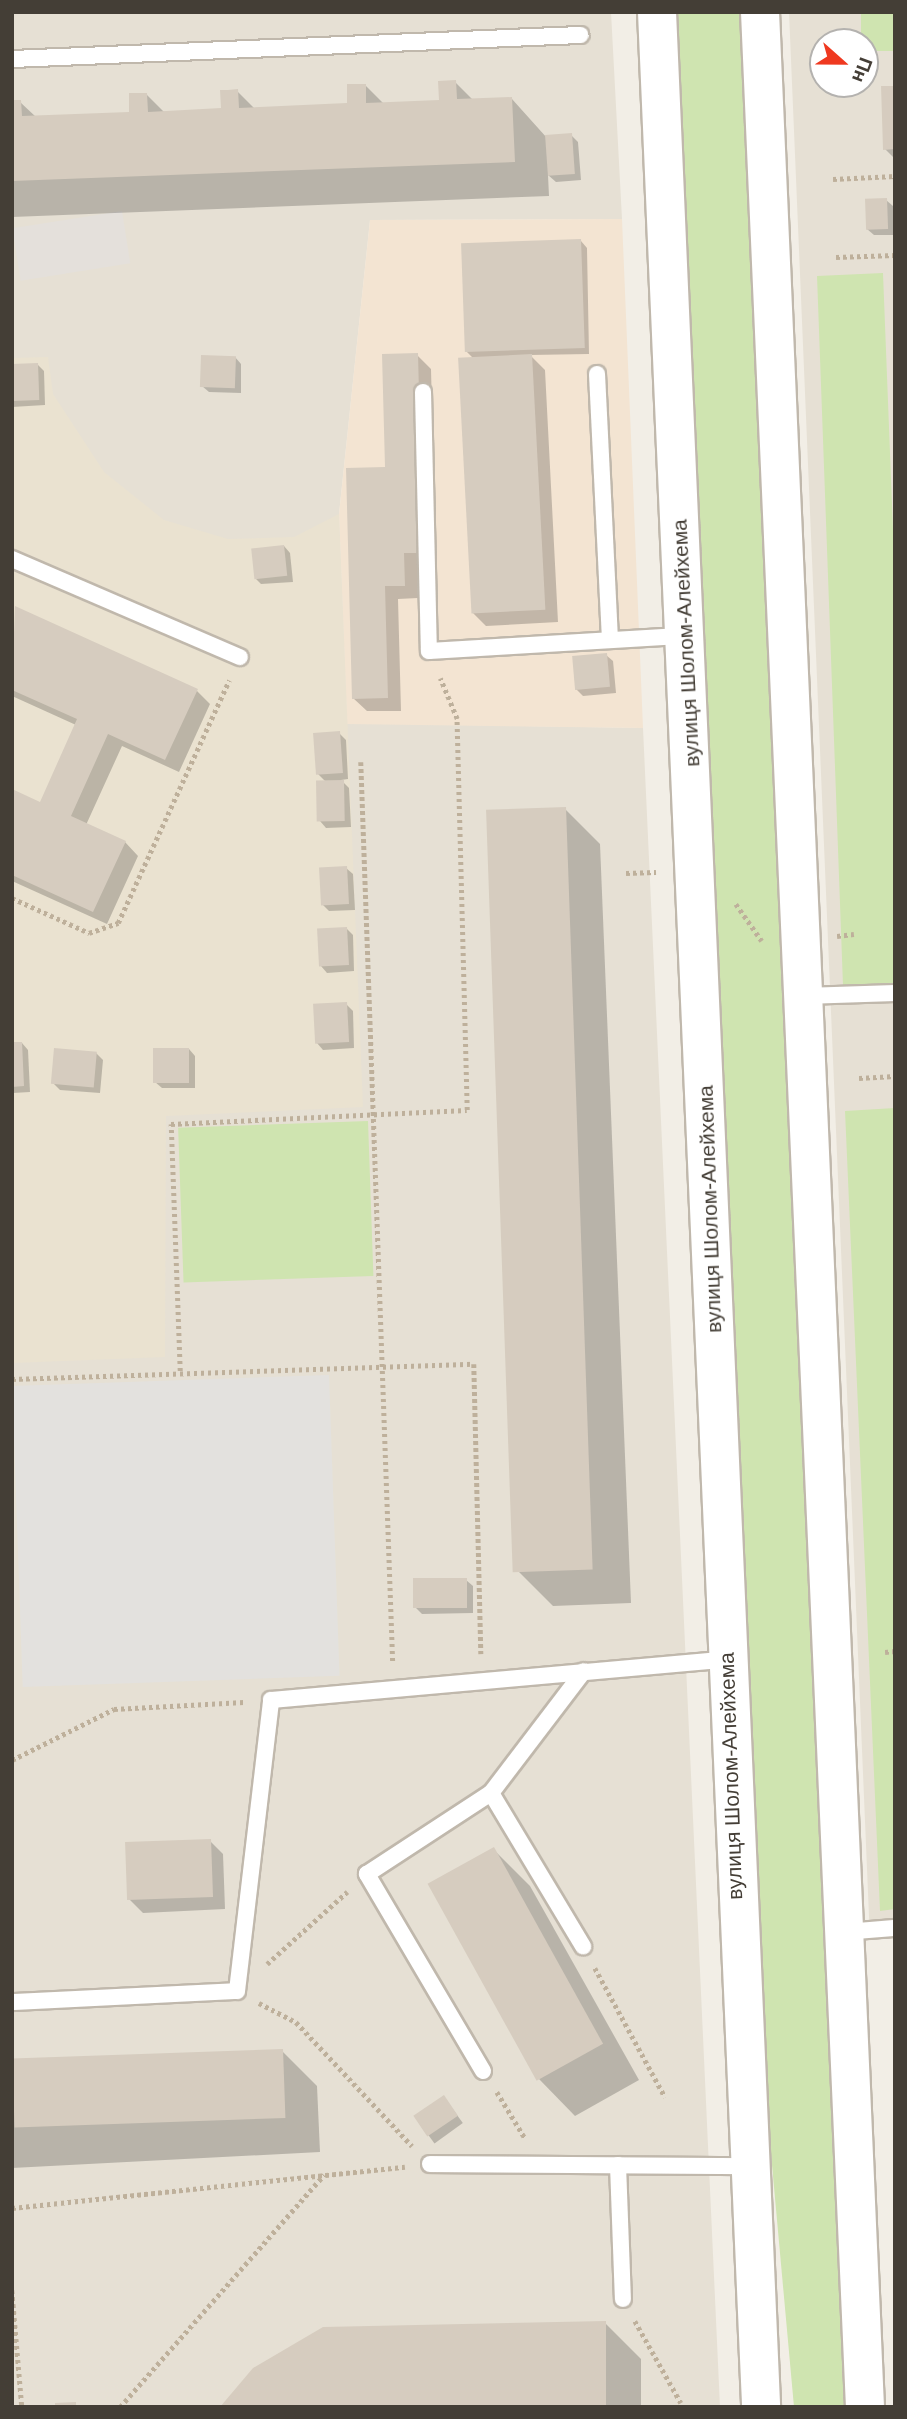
<!DOCTYPE html>
<html>
<head>
<meta charset="utf-8">
<style>
	body { margin:0 }
	#map { position:relative; width:907px; height:2419px; overflow:hidden; background:#f2eee6; font-family:Arial,sans-serif }
	div>[style] { position:absolute }
	.residential>* { inset:0; background:#e6e0d4 }
	.commercial>* { inset:0; background:#f3e4d2 }
	.industrial>* { inset:0; background:#e4e0db; transform-origin:0 0 }
	.education>* { inset:0; background:#eae2d0 }
	.green>* { inset:0; background:#cfe4b0; transform-origin:0 0 }
	.parking>* { inset:0; background:#e3e1de; transform-origin:0 0 }
	.shadow>* { inset:0; background:#0003; transform-origin:0 0 }
	.building>* { inset:0; background:#d6ccbf; transform-origin:0 0 }
	.path>* { height:4.5px; margin-top:-2.25px; transform-origin:0; background:repeating-linear-gradient(90deg,#beb09b 0 3.5px,transparent 0 7px) }
	.roads { filter:drop-shadow(2px 0 #c0b8ac) drop-shadow(-2px 0 #c0b8ac) drop-shadow(0 2px #c0b8ac) drop-shadow(0 -2px #c0b8ac) }
	.service>* { height:16px; margin:-8px; padding:0 8px; transform-origin:8px; border-radius:8px; background:#fff }
	.tertiary>* { height:38px; margin:-19px; padding:0 19px; transform-origin:19px; border-radius:19px; background:#fff }
	span { translate:-50% -50%; white-space:nowrap; text-align:center; line-height:1.15; -webkit-text-stroke:5px #fff; paint-order:stroke }
	.street-label { font-size:21px; color:#443e36 }
	.frame { position:absolute; inset:0; border:14px solid #443e36; pointer-events:none }
	.north { position:absolute; left:809px; top:28px; width:70px; height:70px; box-sizing:border-box; background:#fff; border:2px solid #b4b2af; border-radius:50%; rotate:111deg; font-size:19px; font-weight:700; line-height:28px; text-align:center; color:#443e36 }
	.north::after { content:''; display:block; margin:auto; width:24px; height:32px; background:#ef3920; clip-path:polygon(50% 0,100% 100%,50% 72%,0 100%) }
</style>
</head>
<body>
<div id="map">
	<div class="residential">
		<i style="clip-path:polygon(12px 12px,611px 12px,622px 219px,370px 220px,339px 514px,347px 723px,643px 728px,720px 2407px,12px 2407px)"></i>
		<i style="clip-path:polygon(evenodd,789px 12px,895px 12px,895px 1938px,870px 1940px,789px 12px,823px 42px,865px 42px,865px 84px,823px 84px,823px 42px)"></i>
	</div>
	<div class="commercial">
		<i style="clip-path:polygon(622px 219px,643px 728px,347px 724px,339px 514px,370px 220px)"></i>
	</div>
	<div class="industrial">
		<i style="left:122px;top:211px;width:53px;height:111px;rotate:81deg"></i>
	</div>
	<div class="education">
		<i style="clip-path:polygon(48px 357px,53px 394px,104px 472px,164px 520px,228px 539px,294px 537px,339px 514px,363px 1107px,166px 1116px,165px 1357px,12px 1363px,12px 358px)"></i>
	</div>
	<div class="green">
		<i style="clip-path:polygon(657px 12px,760px 12px,851px 2407px,794px 2407px,726px 1659px)"></i>
		<i style="left:861px;top:12px;width:34px;height:39px"></i>
		<i style="clip-path:polygon(883px 273px,895px 581px,895px 984px,843px 986px,817px 276px)"></i>
		<i style="clip-path:polygon(895px 1108px,895px 1909px,880px 1911px,845px 1111px)"></i>
		<i style="left:368px;top:1121px;width:155px;height:190px;rotate:88deg"></i>
	</div>
	<div class="parking">
		<i style="left:329px;top:1375px;width:301px;height:317px;rotate:88deg"></i>
	</div>
	<div class="shadow">
		<i style="clip-path:polygon(455px 82px,473px 100px,512px 99px,547px 138px,571px 135px,578px 142px,581px 180px,556px 182px,548px 175px,549px 196px,12px 217px,12px 102px,20px 102px,36px 117px,131px 114px,146px 94px,165px 113px,223px 110px,237px 91px,255px 109px,349px 105px,365px 85px,384px 104px,441px 102px)"></i>
		<i style="clip-path:polygon(895px 88px,895px 159px,885px 149px)"></i>
		<i style="clip-path:polygon(886px 200px,893px 206px,894px 235px,874px 235px,867px 229px)"></i>
		<i style="clip-path:polygon(581px 241px,587px 248px,589px 354px,530px 355px,545px 370px,558px 622px,486px 626px,473px 613px,474px 359px,465px 350px)"></i>
		<i style="clip-path:polygon(417px 355px,431px 369px,436px 566px,417px 566px,418px 598px,398px 599px,401px 711px,367px 711px,353px 698px)"></i>
		<i style="clip-path:polygon(235px 357px,241px 364px,241px 393px,209px 392px,202px 386px)"></i>
		<i style="clip-path:polygon(37px 364px,44px 371px,45px 405px,12px 407px,12px 366px)"></i>
		<i style="clip-path:polygon(284px 546px,290px 553px,293px 582px,261px 584px,255px 578px)"></i>
		<i style="clip-path:polygon(16px 608px,197px 691px,210px 704px,179px 772px,122px 746px,86px 825px,125px 842px,138px 856px,107px 924px,12px 881px,12px 791px,41px 804px,76px 725px,12px 696px)"></i>
		<i style="clip-path:polygon(606px 655px,613px 661px,616px 693px,583px 696px,576px 689px)"></i>
		<i style="clip-path:polygon(339px 733px,346px 740px,348px 779px,341px 780px,349px 788px,351px 827px,326px 828px,320px 821px,326px 782px,318px 774px)"></i>
		<i style="clip-path:polygon(565px 809px,600px 844px,631px 1603px,553px 1606px,518px 1571px)"></i>
		<i style="clip-path:polygon(346px 868px,353px 874px,355px 910px,329px 911px,323px 905px)"></i>
		<i style="clip-path:polygon(346px 928px,353px 935px,354px 971px,327px 973px,321px 966px)"></i>
		<i style="clip-path:polygon(346px 1004px,353px 1011px,354px 1048px,323px 1050px,317px 1043px)"></i>
		<i style="clip-path:polygon(22px 1043px,28px 1050px,30px 1092px,13px 1093px,12px 1044px)"></i>
		<i style="clip-path:polygon(189px 1049px,195px 1056px,195px 1088px,162px 1088px,155px 1082px)"></i>
		<i style="clip-path:polygon(96px 1053px,103px 1060px,100px 1093px,60px 1090px,53px 1083px)"></i>
		<i style="clip-path:polygon(466px 1580px,473px 1586px,473px 1613px,422px 1614px,415px 1607px)"></i>
		<i style="clip-path:polygon(210px 1841px,223px 1854px,225px 1909px,143px 1913px,129px 1899px)"></i>
		<i style="clip-path:polygon(493px 1849px,530px 1886px,639px 2080px,575px 2116px,539px 2079px)"></i>
		<i style="clip-path:polygon(282px 2051px,317px 2086px,320px 2152px,12px 2168px,12px 2064px)"></i>
		<i style="left:444px;top:2097px;width:32px;height:35px;rotate:54deg"></i>
		<i style="clip-path:polygon(605px 2323px,641px 2359px,641px 2407px,222px 2407px)"></i>
	</div>
	<div class="building">
		<i style="clip-path:polygon(456px 80px,457px 99px,512px 97px,515px 162px,12px 181px,12px 100px,21px 100px,22px 116px,129px 112px,129px 93px,147px 93px,148px 112px,221px 108px,220px 90px,228px 90px,238px 89px,239px 108px,347px 103px,347px 84px,366px 84px,366px 103px,439px 100px,438px 81px)"></i>
		<i style="clip-path:polygon(881px 86px,895px 86px,895px 149px,883px 150px)"></i>
		<i style="left:572px;top:133px;width:41px;height:27px;rotate:86deg"></i>
		<i style="left:887px;top:198px;width:31px;height:22px;rotate:88deg"></i>
		<i style="left:581px;top:239px;width:109px;height:120px;rotate:88deg"></i>
		<i style="clip-path:polygon(418px 353px,423px 553px,404px 553px,405px 586px,385px 586px,388px 698px,352px 699px,346px 468px,385px 467px,382px 354px)"></i>
		<i style="left:532px;top:354px;width:256px;height:74px;rotate:87deg"></i>
		<i style="left:201px;top:355px;width:35px;height:32px;rotate:2deg"></i>
		<i style="left:38px;top:363px;width:37px;height:26px;rotate:88deg"></i>
		<i style="left:284px;top:545px;width:31px;height:33px;rotate:84deg"></i>
		<i style="clip-path:polygon(15px 606px,198px 689px,165px 760px,108px 734px,71px 816px,126px 841px,93px 912px,12px 875px,12px 789px,40px 802px,77px 719px,12px 690px)"></i>
		<i style="left:607px;top:653px;width:34px;height:35px;rotate:85deg"></i>
		<i style="left:340px;top:731px;width:42px;height:27px;rotate:86deg"></i>
		<i style="left:344px;top:780px;width:41px;height:28px;rotate:89deg"></i>
		<i style="left:566px;top:807px;width:763px;height:80px;rotate:88deg"></i>
		<i style="left:347px;top:866px;width:38px;height:28px;rotate:87deg"></i>
		<i style="left:347px;top:927px;width:38px;height:30px;rotate:87deg"></i>
		<i style="left:347px;top:1002px;width:40px;height:34px;rotate:87deg"></i>
		<i style="clip-path:polygon(12px 1042px,22px 1042px,24px 1086px,12px 1087px)"></i>
		<i style="left:54px;top:1048px;width:43px;height:36px;rotate:5deg"></i>
		<i style="left:153px;top:1048px;width:36px;height:35px"></i>
		<i style="left:467px;top:1578px;width:30px;height:54px;rotate:90deg"></i>
		<i style="left:211px;top:1839px;width:58px;height:86px;rotate:88deg"></i>
		<i style="left:494px;top:1847px;width:225px;height:76px;rotate:61deg"></i>
		<i style="left:283px;top:2049px;width:69px;height:271px;rotate:88deg"></i>
		<i style="left:444px;top:2095px;width:25px;height:37px;rotate:56deg"></i>
		<i style="clip-path:polygon(606px 2321px,606px 2407px,220px 2407px,253px 2368px,323px 2327px)"></i>
		<i style="clip-path:polygon(76px 2402px,76px 2407px,55px 2407px,55px 2403px)"></i>
	</div>
	<div class="path">
		<i style="left:833px;top:179px;width:62px;rotate:-2.8deg"></i>
		<i style="left:836px;top:257px;width:59px;rotate:-1.9deg"></i>
		<i style="left:361px;top:762px;width:902px;rotate:87.97deg"></i>
		<i style="left:626px;top:873px;width:30px;rotate:-2deg"></i>
		<i style="left:12px;top:898px;width:85px;rotate:24.4deg"></i>
		<i style="left:89px;top:933px;width:31px;rotate:-19deg"></i>
		<i style="left:118px;top:923px;width:267px;rotate:-65.4deg"></i>
		<i style="left:736px;top:904px;width:45px;rotate:54.9deg"></i>
		<i style="left:837px;top:936px;width:17px;rotate:-7deg"></i>
		<i style="left:859px;top:1078px;width:36px;rotate:-3deg"></i>
		<i style="left:180px;top:1371px;width:247px;rotate:-92.1deg"></i>
		<i style="left:171px;top:1124px;width:296px;rotate:-2.7deg"></i>
		<i style="left:467px;top:1110px;width:391px;rotate:-91.5deg"></i>
		<i style="left:457px;top:719px;width:44px;rotate:-112.5deg"></i>
		<i style="left:12px;top:1379px;width:462px;rotate:-1.9deg"></i>
		<i style="left:474px;top:1364px;width:290px;rotate:88.6deg"></i>
		<i style="left:885px;top:1652px;width:10px;rotate:-6deg"></i>
		<i style="left:12px;top:1760px;width:114px;rotate:-26.6deg"></i>
		<i style="left:114px;top:1709px;width:130px;rotate:-3.1deg"></i>
		<i style="left:267px;top:1964px;width:108px;rotate:-42deg"></i>
		<i style="left:595px;top:1968px;width:147px;rotate:61.5deg"></i>
		<i style="left:259px;top:2003px;width:42px;rotate:27.2deg"></i>
		<i style="left:296px;top:2022px;width:170px;rotate:46.9deg"></i>
		<i style="left:497px;top:2092px;width:54px;rotate:58.7deg"></i>
		<i style="left:12px;top:2208px;width:395px;rotate:-6deg"></i>
		<i style="left:12px;top:2290px;width:117px;rotate:85.1deg"></i>
		<i style="left:635px;top:2321px;width:94px;rotate:60.7deg"></i>
		<i style="left:120px;top:2407px;width:309px;rotate:-48.7deg"></i>
	</div>
	<div class="roads">
		<div class="service">
			<i style="left:12px;top:59px;width:569px;rotate:-2.42deg"></i>
			<i style="left:597px;top:374px;width:266px;rotate:87.2deg"></i>
			<i style="left:423px;top:392px;width:259px;rotate:88.7deg"></i>
			<i style="left:429px;top:651px;width:256px;rotate:-3.4deg"></i>
			<i style="left:12px;top:559px;width:248px;rotate:23.3deg"></i>
			<i style="left:804px;top:996px;width:91px;rotate:-1.9deg"></i>
			<i style="left:491px;top:1793px;width:179px;rotate:59deg"></i>
			<i style="left:845px;top:1932px;width:50px;rotate:-4.6deg"></i>
			<i style="left:12px;top:2002px;width:225px;rotate:-2.8deg"></i>
			<i style="left:237px;top:1991px;width:293px;rotate:-83.3deg"></i>
			<i style="left:271px;top:1700px;width:457px;rotate:-5.1deg"></i>
			<i style="left:483px;top:2071px;width:229px;rotate:-120.5deg"></i>
			<i style="left:367px;top:1874px;width:148px;rotate:-33.2deg"></i>
			<i style="left:491px;top:1793px;width:153px;rotate:-52.7deg"></i>
			<i style="left:430px;top:2164px;width:318px;rotate:0.4deg"></i>
			<i style="left:618px;top:2165px;width:134px;rotate:87.9deg"></i>
		</div>
		<div class="tertiary">
			<i style="left:657px;top:12px;width:2397px;rotate:87.51deg"></i>
			<i style="left:760px;top:12px;width:2397px;rotate:87.49deg"></i>
		</div>
	</div>
	<div class="street-label">
		<span style="left:686px;top:643px;rotate:-93deg">вулиця Шолом-Алейхема</span>
		<span style="left:710px;top:1209px;rotate:-92deg">вулиця Шолом-Алейхема</span>
		<span style="left:731px;top:1776px;rotate:-92deg">вулиця Шолом-Алейхема</span>
	</div>
	<div class="frame"></div>
	<div class="north">Пн</div>
</div>
</body>
</html>
